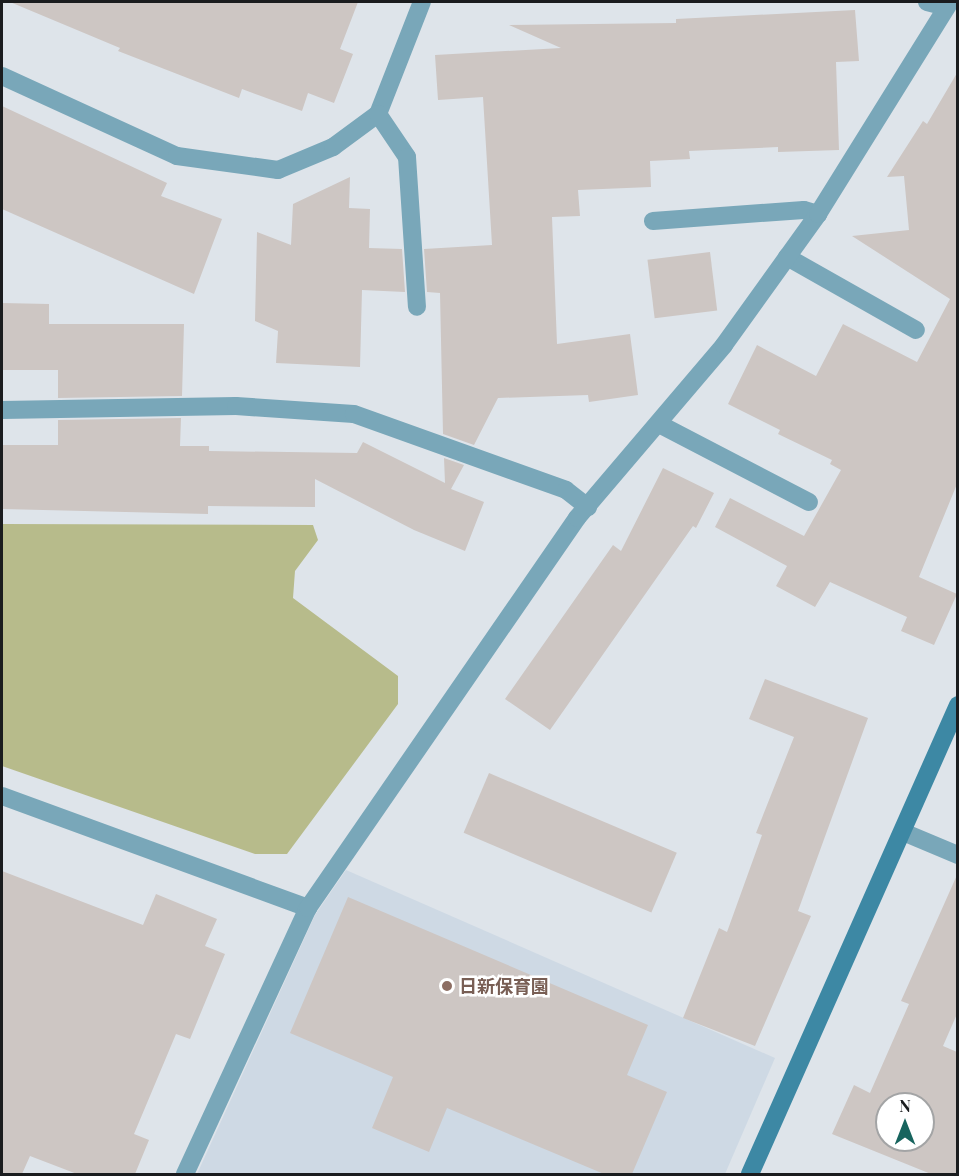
<!DOCTYPE html>
<html>
<head>
<meta charset="utf-8">
<style>
	body { margin:0 }
	#map { position:relative; width:959px; height:1176px; overflow:hidden; background:#dee4ea; font-family:"Playfair Display","Noto Sans JP",serif }
	div>[style] { position:absolute }
	.built>* { inset:0; background:#ced9e4 }
	.green>* { inset:0; background:#b7bb8b }
	.building>* { inset:0; background:#cdc6c3; transform-origin:0 0 }
	.street>* { height:18px; margin:-9px; padding:0 9px; transform-origin:9px; border-radius:9px; background:#79a7b9 }
	.secondary>* { height:18px; margin:-9px; padding:0 9px; transform-origin:9px; border-radius:9px; background:#3d88a4 }
	.dots>* { width:16px; height:16px; translate:-50% -50%; box-sizing:border-box; border:3px solid #fff; border-radius:50% }
	span { translate:-50% -50%; white-space:nowrap; text-align:center; line-height:1.15; -webkit-text-stroke:5px #fff; paint-order:stroke }
	.education-label { font-size:18px; color:#785e54; font-weight:700 }
	.left { translate:0 -50%; text-align:left }
	.frame { position:absolute; inset:0; border:3px solid #1a1c1e; pointer-events:none }
	.north { position:absolute; left:875px; top:1092px; width:60px; height:60px; box-sizing:border-box; background:#fff; border:2px solid #a3a4a5; border-radius:50%; rotate:0deg; font-size:16px; font-weight:700; line-height:24px; text-align:center; color:#1a1c1e }
	.north::after { content:''; display:block; margin:auto; width:21px; height:27px; background:#17645e; clip-path:polygon(50% 0,100% 100%,50% 72%,0 100%) }
</style>
</head>
<body>
<div id="map">
	<div class="built">
		<i style="clip-path:polygon(346px 870px,775px 1058px,725px 1174px,197px 1174px,315px 915px)"></i>
	</div>
	<div class="green">
		<i style="clip-path:polygon(2px 524px,313px 525px,318px 540px,295px 571px,293px 598px,398px 676px,398px 704px,287px 854px,255px 854px,2px 766px)"></i>
	</div>
	<div class="building">
		<i style="clip-path:polygon(10px 2px,358px 2px,340px 49px,353px 54px,334px 103px,308px 93px,302px 111px,242px 89px,239px 98px,118px 51px,120px 48px)"></i>
		<i style="clip-path:polygon(855px 10px,859px 61px,836px 62px,839px 150px,778px 152px,778px 147px,689px 151px,690px 159px,650px 161px,651px 187px,578px 190px,580px 216px,552px 217px,557px 344px,630px 334px,638px 395px,589px 402px,588px 395px,498px 398px,474px 445px,443px 434px,440px 293px,427px 292px,424px 249px,492px 245px,483px 97px,438px 100px,435px 55px,561px 48px,509px 25px,676px 23px,676px 19px)"></i>
		<i style="clip-path:polygon(957px 73px,957px 484px,919px 577px,957px 594px,934px 645px,901px 631px,907px 617px,830px 582px,815px 607px,776px 586px,787px 566px,715px 527px,730px 498px,804px 536px,841px 470px,830px 464px,832px 460px,778px 434px,780px 430px,728px 404px,757px 345px,816px 376px,843px 324px,917px 362px,950px 299px,852px 236px,909px 230px,904px 176px,887px 177px,923px 121px,927px 124px)"></i>
		<i style="clip-path:polygon(2px 106px,167px 183px,161px 196px,222px 219px,194px 294px,2px 209px)"></i>
		<i style="clip-path:polygon(350px 177px,349px 208px,370px 209px,369px 248px,402px 249px,405px 292px,362px 290px,360px 367px,276px 363px,278px 331px,255px 321px,257px 232px,291px 245px,293px 204px)"></i>
		<i style="left:710px;top:252px;width:59px;height:63px;rotate:83deg"></i>
		<i style="clip-path:polygon(2px 303px,49px 304px,49px 324px,184px 324px,182px 396px,58px 398px,58px 370px,2px 370px)"></i>
		<i style="clip-path:polygon(181px 418px,180px 446px,209px 446px,209px 451px,357px 453px,363px 442px,445px 483px,444px 458px,464px 465px,451px 489px,484px 502px,465px 551px,414px 530px,315px 479px,315px 507px,208px 506px,208px 514px,2px 509px,2px 445px,58px 445px,58px 420px)"></i>
		<i style="clip-path:polygon(663px 468px,714px 493px,696px 528px,693px 526px,550px 730px,505px 699px,613px 545px,621px 551px)"></i>
		<i style="clip-path:polygon(765px 679px,868px 718px,798px 911px,811px 916px,755px 1046px,683px 1018px,719px 928px,727px 932px,762px 835px,756px 833px,794px 737px,749px 719px)"></i>
		<i style="left:489px;top:773px;width:204px;height:65px;rotate:23deg"></i>
		<i style="clip-path:polygon(2px 871px,143px 925px,156px 894px,217px 919px,205px 946px,225px 954px,190px 1039px,176px 1034px,134px 1134px,149px 1140px,135px 1174px,77px 1174px,30px 1156px,22px 1174px,2px 1174px)"></i>
		<i style="clip-path:polygon(evenodd,957px 875px,957px 1014px,943px 1046px,957px 1052px,957px 1174px,931px 1174px,832px 1134px,854px 1085px,870px 1093px,909px 1004px,901px 1001px,957px 875px,887px 1104px,923px 1104px,923px 1140px,887px 1140px,887px 1104px)"></i>
		<i style="clip-path:polygon(348px 897px,648px 1025px,627px 1075px,667px 1092px,632px 1174px,604px 1174px,447px 1108px,429px 1152px,372px 1128px,393px 1077px,290px 1033px)"></i>
	</div>
	<div class="street">
		<i style="left:927px;top:2px;width:20px;rotate:15deg"></i>
		<i style="left:2px;top:76px;width:192px;rotate:24.6deg"></i>
		<i style="left:177px;top:156px;width:102px;rotate:7.9deg"></i>
		<i style="left:278px;top:170px;width:60px;rotate:-22.7deg"></i>
		<i style="left:333px;top:147px;width:56px;rotate:-36.3deg"></i>
		<i style="left:378px;top:114px;width:120px;rotate:-68.6deg"></i>
		<i style="left:378px;top:114px;width:52px;rotate:56deg"></i>
		<i style="left:407px;top:157px;width:150px;rotate:86.2deg"></i>
		<i style="left:653px;top:221px;width:151px;rotate:-4.2deg"></i>
		<i style="left:804px;top:210px;width:15px;rotate:16deg"></i>
		<i style="left:787px;top:257px;width:148px;rotate:29.5deg"></i>
		<i style="left:2px;top:410px;width:234px;rotate:-1deg"></i>
		<i style="left:236px;top:406px;width:118px;rotate:3.9deg"></i>
		<i style="left:354px;top:414px;width:225px;rotate:19.7deg"></i>
		<i style="left:566px;top:490px;width:28px;rotate:38deg"></i>
		<i style="left:659px;top:424px;width:169px;rotate:27.5deg"></i>
		<i style="left:2px;top:796px;width:326px;rotate:20.1deg"></i>
		<i style="left:903px;top:832px;width:60px;rotate:22.7deg"></i>
		<i style="left:185px;top:1174px;width:293px;rotate:-65.2deg"></i>
		<i style="left:308px;top:908px;width:474px;rotate:-55.4deg"></i>
		<i style="left:577px;top:518px;width:227px;rotate:-49.6deg"></i>
		<i style="left:724px;top:345px;width:161px;rotate:-54.3deg"></i>
		<i style="left:818px;top:214px;width:250px;rotate:-58.1deg"></i>
	</div>
	<div class="secondary">
		<i style="left:750px;top:1174px;width:513px;rotate:-66.08deg"></i>
	</div>
	<div class="dots">
		<i style="left:447px;top:986px;background:#8d6e63"></i>
	</div>
	<div class="education-label">
		<span class="left" style="left:459px;top:986px">日新保育園</span>
	</div>
	<div class="frame"></div>
	<div class="north">N</div>
</div>
</body>
</html>
